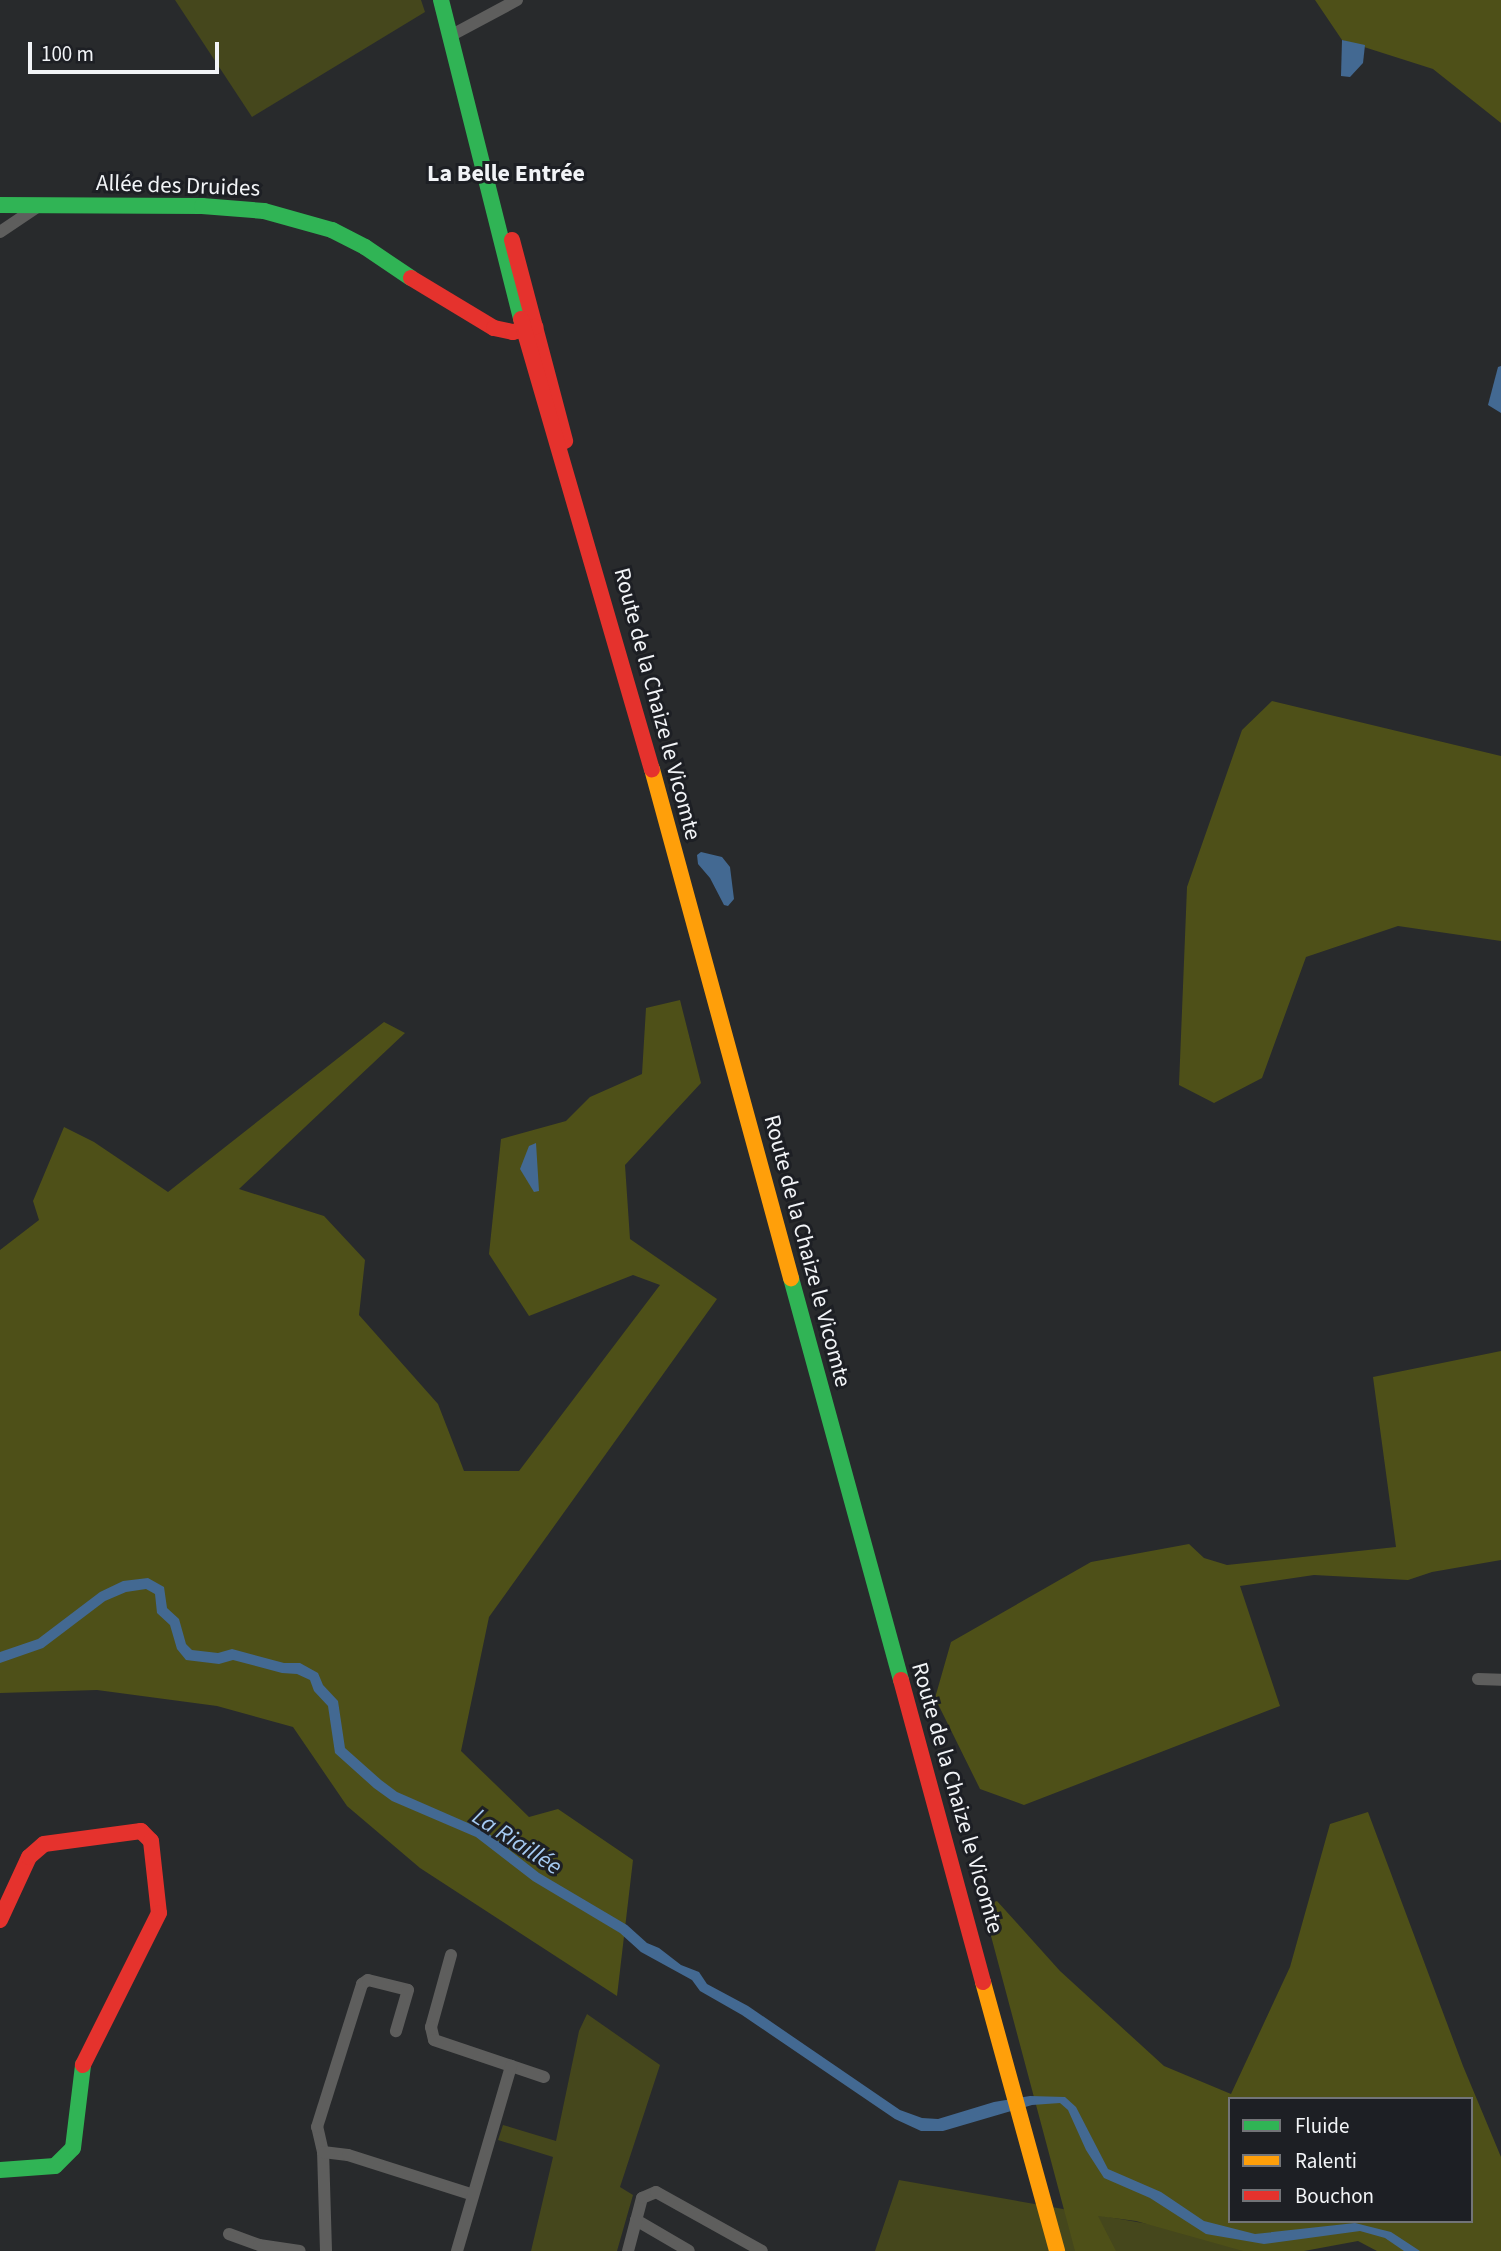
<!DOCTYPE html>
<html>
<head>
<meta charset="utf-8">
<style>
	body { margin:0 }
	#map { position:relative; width:1501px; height:2251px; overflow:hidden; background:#282a2c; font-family:"Source Sans 3",sans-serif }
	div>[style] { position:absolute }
	.green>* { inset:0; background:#45471c }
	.forest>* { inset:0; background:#4e5018 }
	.water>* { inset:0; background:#436992 }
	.street>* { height:12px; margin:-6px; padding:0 6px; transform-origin:6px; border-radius:6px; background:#5e5e5d }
	.fast>* { height:16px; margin:-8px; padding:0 8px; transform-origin:8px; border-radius:8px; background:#30b455 }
	.slow>* { height:16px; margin:-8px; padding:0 8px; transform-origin:8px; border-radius:8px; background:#ff9f0a }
	.jam>* { height:16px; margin:-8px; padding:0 8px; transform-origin:8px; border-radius:8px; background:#e5322d }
	span { translate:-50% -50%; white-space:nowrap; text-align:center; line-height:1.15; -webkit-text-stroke:6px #1d1f24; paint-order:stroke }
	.street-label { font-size:23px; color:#f2f4f7 }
	.neighbourhood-label { font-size:24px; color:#f2f4f7; font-weight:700 }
	.water-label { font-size:24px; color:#a5caf2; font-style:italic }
	.legend { position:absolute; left:1228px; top:2097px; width:245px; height:126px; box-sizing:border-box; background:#1d1f24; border:2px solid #727478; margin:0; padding:9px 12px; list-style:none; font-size:21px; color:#f2f4f7 }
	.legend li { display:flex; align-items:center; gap:14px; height:35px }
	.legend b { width:35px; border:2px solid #727478 }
	.scale { position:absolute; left:28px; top:42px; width:191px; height:32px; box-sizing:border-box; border:4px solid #f2f4f7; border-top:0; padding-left:9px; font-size:21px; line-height:24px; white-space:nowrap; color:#f2f4f7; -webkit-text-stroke:5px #1d1f24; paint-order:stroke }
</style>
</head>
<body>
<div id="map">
	<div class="green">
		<i style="clip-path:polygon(175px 0,421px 0,425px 12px,252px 117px)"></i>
		<i style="clip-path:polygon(587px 2014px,660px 2065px,620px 2187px,633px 2195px,617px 2251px,531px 2251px,553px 2157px,498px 2140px,503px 2125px,556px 2141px,579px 2031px)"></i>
		<i style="clip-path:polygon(899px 2180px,1211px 2235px,1306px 2251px,875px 2251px)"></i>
	</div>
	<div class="forest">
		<i style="clip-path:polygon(1315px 0,1501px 0,1501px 123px,1433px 69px,1342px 40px)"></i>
		<i style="clip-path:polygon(1272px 701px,1501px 756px,1501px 941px,1398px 926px,1306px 957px,1262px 1078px,1214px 1103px,1179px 1085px,1187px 887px,1242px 730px)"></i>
		<i style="clip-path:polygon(680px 1000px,701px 1083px,625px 1165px,630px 1239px,717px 1299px,489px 1617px,461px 1751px,529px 1817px,558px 1809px,633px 1860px,617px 1996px,420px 1868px,347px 1806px,293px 1727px,217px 1706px,97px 1690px,0 1693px,0 1250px,39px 1220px,33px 1201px,64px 1127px,94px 1142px,168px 1192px,384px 1022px,405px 1033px,239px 1189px,324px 1216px,365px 1260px,359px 1315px,438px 1404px,464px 1471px,519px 1471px,660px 1285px,633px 1275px,529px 1316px,489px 1254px,501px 1139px,566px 1121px,590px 1097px,642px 1074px,646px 1008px)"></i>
		<i style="clip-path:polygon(1501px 1351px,1501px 1560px,1432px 1572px,1408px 1580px,1314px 1575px,1240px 1586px,1280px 1706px,1024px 1805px,980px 1789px,935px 1698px,951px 1642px,1091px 1562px,1189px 1544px,1204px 1558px,1227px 1565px,1396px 1547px,1373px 1377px)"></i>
		<i style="clip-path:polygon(evenodd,1368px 1812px,1463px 2066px,1501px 2157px,1501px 2251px,1377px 2251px,1358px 2241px,1304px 2251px,1243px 2251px,1136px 2221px,1098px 2216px,1116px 2251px,1075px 2251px,983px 1906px,997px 1901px,1060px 1971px,1164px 2066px,1231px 2094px,1290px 1967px,1330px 1824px,1368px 1812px,1230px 2099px,1471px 2099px,1471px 2221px,1230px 2221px,1230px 2099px)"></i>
	</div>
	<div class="water">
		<i style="clip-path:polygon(1342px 40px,1365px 45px,1363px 63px,1350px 77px,1341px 76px)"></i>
		<i style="clip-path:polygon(1501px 366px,1501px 413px,1488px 405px,1498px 367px)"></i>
		<i style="clip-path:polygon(701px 852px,722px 857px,730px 867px,734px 899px,728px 906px,724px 905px,710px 878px,698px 864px,697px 855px)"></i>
		<i style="clip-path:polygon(536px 1143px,539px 1191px,534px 1192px,520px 1169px,529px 1146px)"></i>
		<i style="clip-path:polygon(148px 1578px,164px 1587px,167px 1608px,179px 1619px,186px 1644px,192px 1650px,218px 1653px,232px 1649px,284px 1663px,300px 1663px,318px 1673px,323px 1685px,338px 1701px,345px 1748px,381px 1780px,397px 1792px,484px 1830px,539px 1873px,627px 1925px,647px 1943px,659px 1948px,681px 1965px,699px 1972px,707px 1984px,748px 2006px,900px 2110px,922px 2118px,938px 2119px,994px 2102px,1030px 2096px,1065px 2097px,1076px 2107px,1108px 2169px,1161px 2192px,1204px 2221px,1255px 2234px,1355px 2223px,1391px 2232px,1420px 2251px,1404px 2251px,1385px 2238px,1360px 2231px,1264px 2244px,1206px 2234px,1150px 2198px,1104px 2178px,1086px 2150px,1068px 2110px,1060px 2103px,1032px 2105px,943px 2131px,921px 2131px,895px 2119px,742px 2015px,700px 1991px,692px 1980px,641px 1952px,620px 1933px,533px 1881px,476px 1837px,392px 1801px,374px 1788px,335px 1753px,328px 1706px,314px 1691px,310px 1680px,297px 1674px,282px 1673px,233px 1660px,219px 1664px,186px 1660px,177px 1649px,170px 1625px,157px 1613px,155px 1594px,146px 1589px,126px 1592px,105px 1601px,43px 1648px,0 1663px,0 1652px,38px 1639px,100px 1592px,123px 1581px)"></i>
	</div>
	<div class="street">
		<i style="left:450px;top:36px;width:76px;rotate:-28.2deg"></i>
		<i style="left:0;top:232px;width:48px;rotate:-34deg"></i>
		<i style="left:1478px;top:1679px;width:23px;rotate:2deg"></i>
		<i style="left:451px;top:1955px;width:75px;rotate:105.5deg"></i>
		<i style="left:431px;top:2027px;width:13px;rotate:77deg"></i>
		<i style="left:434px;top:2040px;width:116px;rotate:18.6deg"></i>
		<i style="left:323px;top:2152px;width:26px;rotate:-103deg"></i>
		<i style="left:317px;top:2127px;width:150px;rotate:-72.5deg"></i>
		<i style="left:362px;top:1984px;width:7px;rotate:-34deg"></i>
		<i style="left:368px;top:1980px;width:41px;rotate:14deg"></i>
		<i style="left:408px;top:1990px;width:43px;rotate:106.3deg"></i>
		<i style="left:636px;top:2220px;width:61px;rotate:30.3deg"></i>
		<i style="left:229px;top:2234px;width:32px;rotate:20deg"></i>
		<i style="left:259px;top:2245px;width:41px;rotate:8.3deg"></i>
		<i style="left:326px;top:2251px;width:99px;rotate:-91.7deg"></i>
		<i style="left:323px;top:2152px;width:25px;rotate:7deg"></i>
		<i style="left:348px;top:2155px;width:131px;rotate:17.7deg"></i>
		<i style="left:457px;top:2251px;width:193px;rotate:-73.7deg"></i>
		<i style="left:628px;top:2251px;width:55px;rotate:-75.2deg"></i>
		<i style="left:642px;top:2198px;width:15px;rotate:-23deg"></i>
		<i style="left:656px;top:2192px;width:121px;rotate:29.1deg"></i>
	</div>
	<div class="fast">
		<i style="left:441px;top:0;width:329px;rotate:75.9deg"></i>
		<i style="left:0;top:205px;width:202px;rotate:0.3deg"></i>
		<i style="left:202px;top:206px;width:62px;rotate:4.6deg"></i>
		<i style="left:264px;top:211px;width:71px;rotate:15.6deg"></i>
		<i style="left:332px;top:230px;width:37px;rotate:27deg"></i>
		<i style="left:365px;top:247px;width:55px;rotate:34deg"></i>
		<i style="left:791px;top:1278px;width:417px;rotate:74.7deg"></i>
		<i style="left:0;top:2170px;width:55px;rotate:-4.2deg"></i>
		<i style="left:55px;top:2166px;width:25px;rotate:-45deg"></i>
		<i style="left:73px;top:2148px;width:84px;rotate:-83.1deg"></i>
	</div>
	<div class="slow">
		<i style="left:652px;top:769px;width:528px;rotate:74.73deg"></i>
		<i style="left:983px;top:1982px;width:279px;rotate:74.6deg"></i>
	</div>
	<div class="jam">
		<i style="left:512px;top:240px;width:208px;rotate:75.2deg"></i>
		<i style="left:411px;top:278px;width:97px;rotate:31.1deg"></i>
		<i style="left:494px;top:328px;width:19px;rotate:12deg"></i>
		<i style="left:513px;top:332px;width:23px;rotate:-13deg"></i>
		<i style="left:521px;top:319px;width:469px;rotate:73.8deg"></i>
		<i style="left:901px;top:1680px;width:313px;rotate:74.8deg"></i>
		<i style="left:0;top:1920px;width:69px;rotate:-65.3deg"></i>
		<i style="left:29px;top:1857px;width:20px;rotate:-41deg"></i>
		<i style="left:44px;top:1844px;width:98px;rotate:-7.6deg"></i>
		<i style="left:141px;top:1831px;width:14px;rotate:45deg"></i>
		<i style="left:151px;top:1841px;width:72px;rotate:83.7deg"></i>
		<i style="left:159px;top:1913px;width:170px;rotate:116.6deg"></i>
	</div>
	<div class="street-label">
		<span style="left:178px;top:186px;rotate:2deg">Allée des Druides</span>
		<span style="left:657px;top:704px;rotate:75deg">Route de la Chaize le Vicomte</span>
		<span style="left:807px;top:1251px;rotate:75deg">Route de la Chaize le Vicomte</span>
		<span style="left:957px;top:1798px;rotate:74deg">Route de la Chaize le Vicomte</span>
	</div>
	<div class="neighbourhood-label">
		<span style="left:506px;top:174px">La Belle Entrée</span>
	</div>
	<div class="water-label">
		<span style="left:517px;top:1842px;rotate:33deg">La Riaillée</span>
	</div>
	<ul class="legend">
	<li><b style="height:9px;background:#30b455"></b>Fluide</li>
	<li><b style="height:9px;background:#ff9f0a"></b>Ralenti</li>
	<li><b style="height:9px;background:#e5322d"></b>Bouchon</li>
	</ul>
	<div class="scale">100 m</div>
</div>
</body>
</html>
